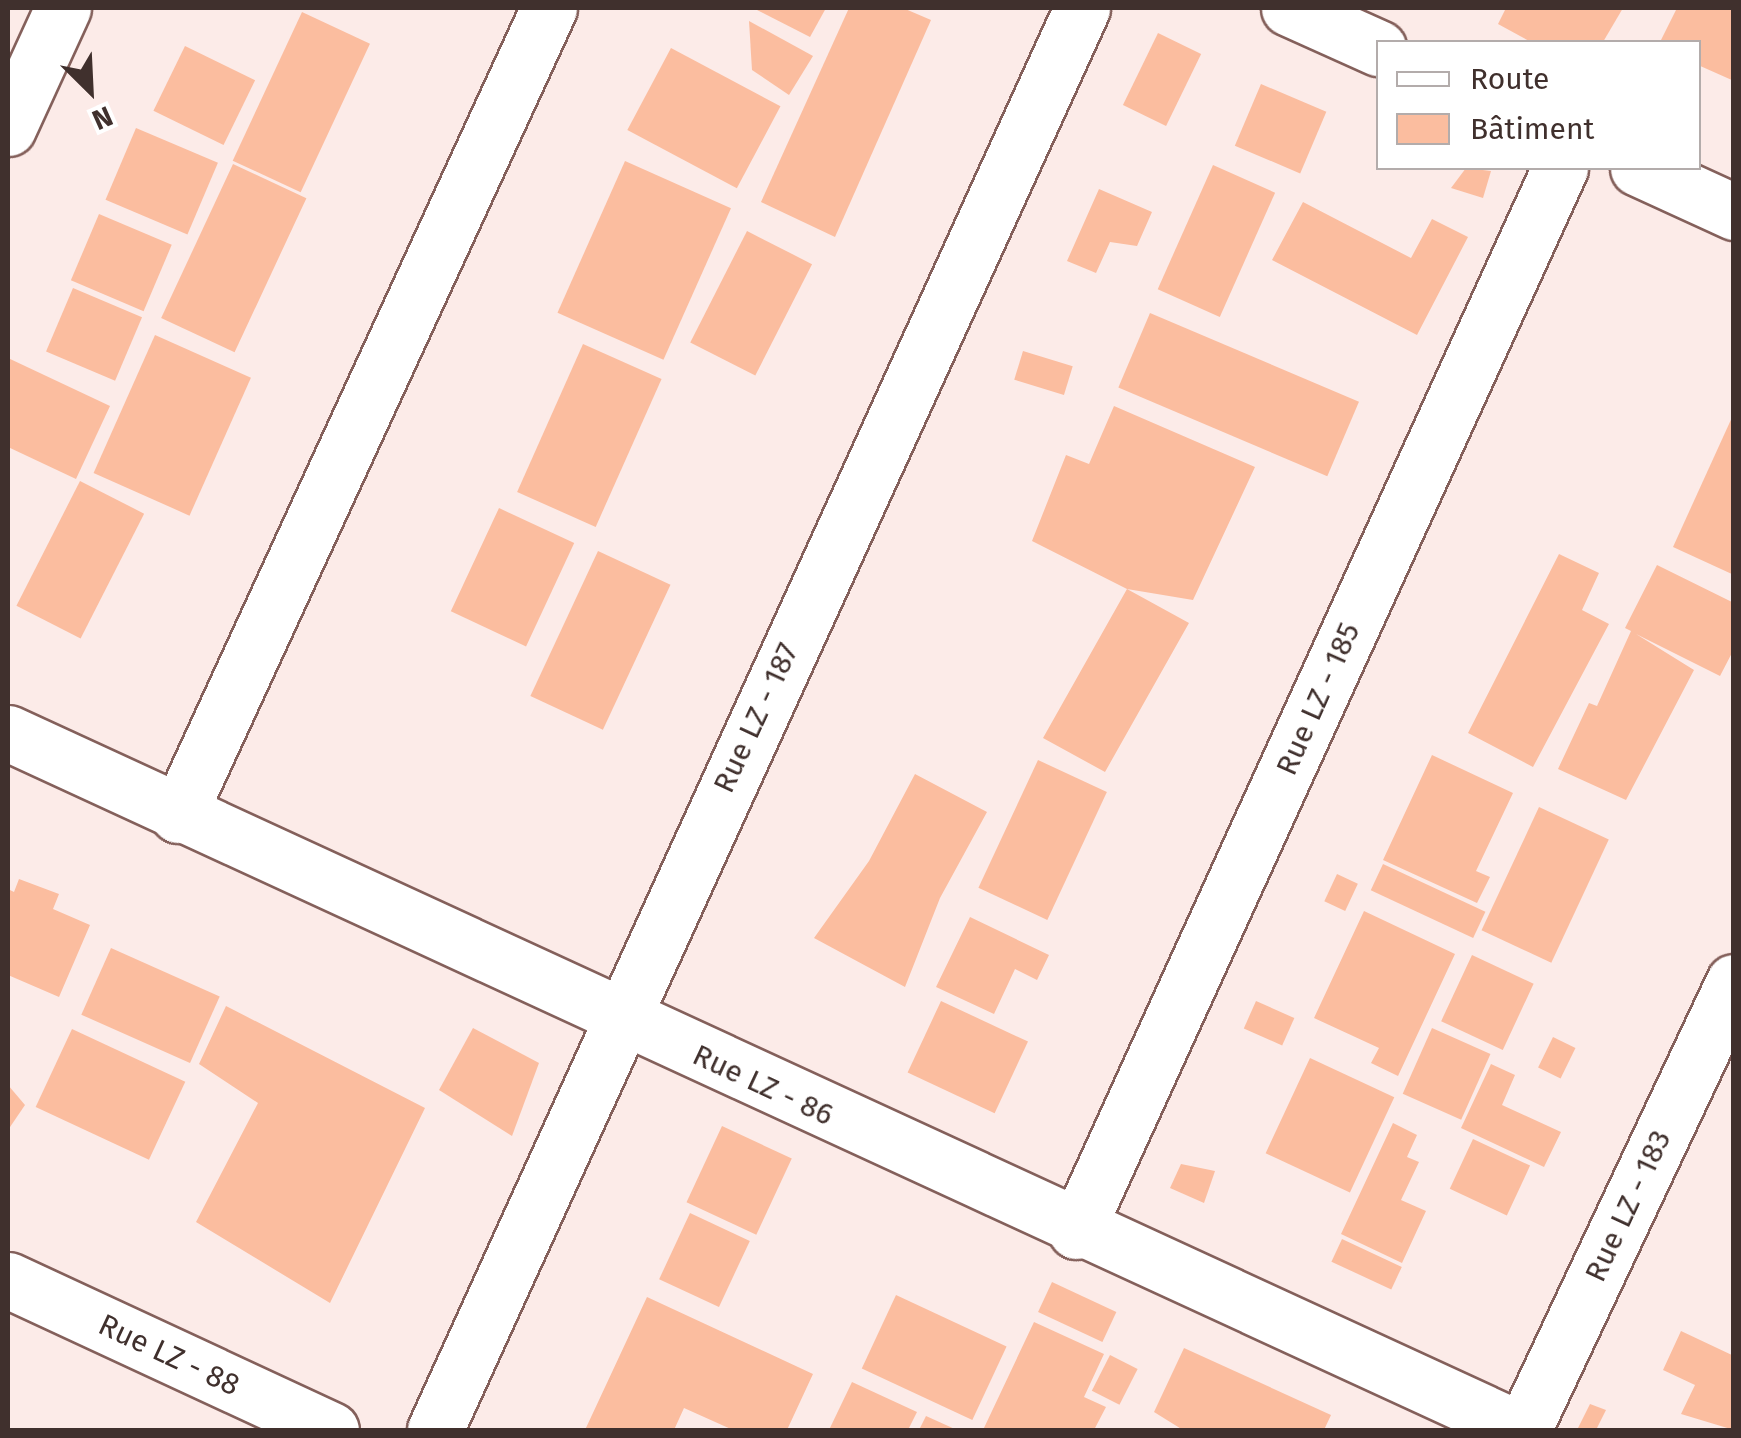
<!DOCTYPE html>
<html>
<head>
<meta charset="utf-8">
<style>
	body { margin:0 }
	#map { position:relative; width:1741px; height:1438px; overflow:hidden; background:#fcebe8; font-family:"Fira Sans",sans-serif }
	div>[style] { position:absolute }
	.building>* { inset:0; background:#fbbd9f; transform-origin:0 0 }
	.roads { filter:drop-shadow(2px 0 #84605b) drop-shadow(-2px 0 #84605b) drop-shadow(0 2px #84605b) drop-shadow(0 -2px #84605b) }
	.minor>* { height:55px; margin:-27.5px; padding:0 27.5px; transform-origin:27.5px; border-radius:27.5px; background:#fff }
	span { translate:-50% -50%; white-space:nowrap; text-align:center; line-height:1.15; -webkit-text-stroke:8px #fff; paint-order:stroke }
	.street-label { font-size:30px; color:#40302d }
	.frame { position:absolute; inset:0; border:10px solid #40302d; pointer-events:none }
	.legend { position:absolute; left:1376px; top:40px; width:325px; height:130px; box-sizing:border-box; background:#fff; border:2px solid #b3acab; margin:0; padding:12px 18px; list-style:none; font-size:30px; color:#40302d }
	.legend li { display:flex; align-items:center; gap:20px; height:50px }
	.legend b { width:50px; border:2px solid #b3acab }
	.north { position:absolute; left:40px; top:40px; width:100px; height:100px; -webkit-text-stroke:8px #fff; paint-order:stroke; rotate:156deg; font-size:28px; font-weight:700; line-height:40px; text-align:center; color:#40302d }
	.north::after { content:''; display:block; margin:auto; width:35px; height:45px; background:#40302d; clip-path:polygon(50% 0,100% 100%,50% 72%,0 100%) }
</style>
</head>
<body>
<div id="map">
	<div class="building">
		<i style="clip-path:polygon(753px 8px,826px 8px,810px 37px)"></i>
		<i style="clip-path:polygon(849px 8px,903px 8px,931px 20px,835px 237px,761px 202px)"></i>
		<i style="clip-path:polygon(1506px 8px,1623px 8px,1603px 42px,1531px 42px,1498px 24px)"></i>
		<i style="clip-path:polygon(1677px 8px,1734px 8px,1734px 81px,1698px 65px,1698px 42px,1660px 42px)"></i>
		<i style="left:302px;top:12px;width:75px;height:164px;rotate:25deg"></i>
		<i style="clip-path:polygon(749px 21px,813px 56px,789px 95px,752px 70px)"></i>
		<i style="left:1158px;top:33px;width:48px;height:80px;rotate:26deg"></i>
		<i style="left:185px;top:46px;width:78px;height:72px;rotate:26deg"></i>
		<i style="left:671px;top:48px;width:124px;height:93px;rotate:28deg"></i>
		<i style="left:1261px;top:84px;width:71px;height:67px;rotate:23deg"></i>
		<i style="left:136px;top:128px;width:89px;height:78px;rotate:23deg"></i>
		<i style="left:625px;top:161px;width:116px;height:166px;rotate:24deg"></i>
		<i style="left:233px;top:164px;width:81px;height:170px;rotate:25deg"></i>
		<i style="left:1213px;top:165px;width:68px;height:136px;rotate:24deg"></i>
		<i style="clip-path:polygon(1466px 168px,1491px 171px,1483px 198px,1451px 188px)"></i>
		<i style="clip-path:polygon(1099px 189px,1152px 212px,1137px 246px,1110px 242px,1096px 273px,1067px 261px)"></i>
		<i style="clip-path:polygon(1303px 202px,1411px 258px,1432px 219px,1468px 237px,1417px 335px,1272px 260px)"></i>
		<i style="left:99px;top:214px;width:79px;height:72px;rotate:23deg"></i>
		<i style="left:747px;top:231px;width:73px;height:125px;rotate:27deg"></i>
		<i style="left:73px;top:288px;width:75px;height:69px;rotate:23deg"></i>
		<i style="left:1150px;top:313px;width:227px;height:81px;rotate:23deg"></i>
		<i style="left:155px;top:335px;width:105px;height:151px;rotate:24deg"></i>
		<i style="left:583px;top:344px;width:86px;height:162px;rotate:24deg"></i>
		<i style="left:1023px;top:351px;width:52px;height:30px;rotate:17deg"></i>
		<i style="clip-path:polygon(8px 358px,110px 406px,76px 479px,8px 447px)"></i>
		<i style="clip-path:polygon(1114px 406px,1255px 467px,1193px 600px,1127px 589px,1189px 623px,1105px 772px,1043px 738px,1127px 589px,1032px 541px,1066px 455px,1089px 464px)"></i>
		<i style="clip-path:polygon(1734px 413px,1734px 575px,1673px 547px)"></i>
		<i style="left:80px;top:481px;width:72px;height:140px;rotate:27deg"></i>
		<i style="left:499px;top:508px;width:83px;height:114px;rotate:25deg"></i>
		<i style="left:598px;top:551px;width:80px;height:160px;rotate:25deg"></i>
		<i style="clip-path:polygon(1559px 554px,1599px 573px,1582px 610px,1609px 624px,1533px 767px,1468px 733px)"></i>
		<i style="clip-path:polygon(1657px 565px,1734px 603px,1734px 649px,1720px 676px,1636px 634px,1694px 670px,1626px 800px,1558px 769px,1589px 703px,1597px 706px,1631px 631px,1625px 628px)"></i>
		<i style="clip-path:polygon(1432px 755px,1513px 793px,1476px 871px,1490px 877px,1477px 903px,1383px 860px)"></i>
		<i style="left:1038px;top:760px;width:76px;height:141px;rotate:25deg"></i>
		<i style="clip-path:polygon(915px 774px,987px 812px,940px 898px,905px 987px,814px 938px,869px 861px)"></i>
		<i style="left:1539px;top:807px;width:77px;height:136px;rotate:25deg"></i>
		<i style="left:1383px;top:864px;width:113px;height:29px;rotate:25deg"></i>
		<i style="left:1337px;top:874px;width:23px;height:30px;rotate:25deg"></i>
		<i style="clip-path:polygon(19px 879px,59px 894px,53px 909px,90px 925px,59px 997px,8px 975px,8px 889px,14px 892px)"></i>
		<i style="clip-path:polygon(1364px 911px,1455px 954px,1398px 1076px,1371px 1063px,1379px 1048px,1314px 1018px)"></i>
		<i style="clip-path:polygon(970px 917px,1049px 955px,1037px 980px,1015px 969px,994px 1014px,936px 987px)"></i>
		<i style="left:111px;top:948px;width:119px;height:73px;rotate:24deg"></i>
		<i style="left:1472px;top:955px;width:68px;height:73px;rotate:25deg"></i>
		<i style="left:941px;top:1001px;width:96px;height:79px;rotate:25deg"></i>
		<i style="left:1256px;top:1001px;width:42px;height:30px;rotate:24deg"></i>
		<i style="clip-path:polygon(226px 1006px,425px 1108px,330px 1303px,196px 1222px,258px 1103px,199px 1064px)"></i>
		<i style="clip-path:polygon(473px 1028px,539px 1063px,512px 1136px,439px 1090px)"></i>
		<i style="left:1432px;top:1028px;width:64px;height:72px;rotate:24deg"></i>
		<i style="left:72px;top:1029px;width:125px;height:86px;rotate:25deg"></i>
		<i style="left:1553px;top:1037px;width:25px;height:34px;rotate:26deg"></i>
		<i style="left:1310px;top:1058px;width:93px;height:105px;rotate:25deg"></i>
		<i style="clip-path:polygon(1491px 1064px,1515px 1075px,1502px 1105px,1561px 1132px,1544px 1167px,1461px 1128px)"></i>
		<i style="clip-path:polygon(8px 1085px,25px 1105px,8px 1130px)"></i>
		<i style="clip-path:polygon(1393px 1123px,1417px 1135px,1407px 1157px,1419px 1162px,1401px 1200px,1426px 1211px,1402px 1263px,1341px 1234px)"></i>
		<i style="left:722px;top:1126px;width:77px;height:84px;rotate:25deg"></i>
		<i style="left:1473px;top:1139px;width:63px;height:55px;rotate:25deg"></i>
		<i style="clip-path:polygon(1181px 1164px,1215px 1171px,1204px 1203px,1170px 1188px)"></i>
		<i style="left:690px;top:1213px;width:66px;height:73px;rotate:25deg"></i>
		<i style="left:1342px;top:1239px;width:66px;height:25px;rotate:25deg"></i>
		<i style="left:1052px;top:1282px;width:71px;height:33px;rotate:25deg"></i>
		<i style="left:896px;top:1295px;width:122px;height:81px;rotate:25deg"></i>
		<i style="clip-path:polygon(647px 1297px,813px 1374px,787px 1430px,733px 1430px,684px 1408px,674px 1430px,585px 1430px)"></i>
		<i style="clip-path:polygon(1034px 1322px,1104px 1354px,1084px 1397px,1106px 1407px,1094px 1430px,983px 1430px)"></i>
		<i style="clip-path:polygon(1681px 1331px,1734px 1356px,1734px 1430px,1681px 1414px,1695px 1385px,1663px 1370px)"></i>
		<i style="clip-path:polygon(1184px 1348px,1331px 1415px,1324px 1430px,1183px 1430px,1154px 1412px)"></i>
		<i style="left:1110px;top:1355px;width:31px;height:40px;rotate:27deg"></i>
		<i style="clip-path:polygon(852px 1382px,917px 1412px,908px 1430px,829px 1430px)"></i>
		<i style="clip-path:polygon(1590px 1404px,1606px 1410px,1596px 1430px,1577px 1430px)"></i>
		<i style="clip-path:polygon(926px 1416px,957px 1430px,919px 1430px)"></i>
	</div>
	<div class="roads">
		<div class="minor">
			<i style="left:1289px;top:8px;width:98px;rotate:24.2deg"></i>
			<i style="left:8px;top:128px;width:132px;rotate:-65.4deg"></i>
			<i style="left:1638px;top:168px;width:106px;rotate:24.6deg"></i>
			<i style="left:8px;top:733px;width:1666px;rotate:24.73deg"></i>
			<i style="left:178px;top:815px;width:888px;rotate:-65.31deg"></i>
			<i style="left:1076px;top:1231px;width:1168px;rotate:-65.52deg"></i>
			<i style="left:8px;top:1280px;width:356px;rotate:24.9deg"></i>
			<i style="left:435px;top:1430px;width:1562px;rotate:-65.53deg"></i>
			<i style="left:1523px;top:1430px;width:495px;rotate:-64.8deg"></i>
		</div>
	</div>
	<div class="street-label">
		<span style="left:1318px;top:699px;rotate:-66deg">Rue LZ - 185</span>
		<span style="left:756px;top:718px;rotate:-65deg">Rue LZ - 187</span>
		<span style="left:763px;top:1085px;rotate:25deg">Rue LZ - 86</span>
		<span style="left:1628px;top:1206px;rotate:-65deg">Rue LZ - 183</span>
		<span style="left:169px;top:1355px;rotate:25deg">Rue LZ - 88</span>
	</div>
	<div class="frame"></div>
	<ul class="legend">
	<li><b style="height:12px;background:#fff"></b>Route</li>
	<li><b style="height:28px;background:#fbbd9f"></b>Bâtiment</li>
	</ul>
	<div class="north">N</div>
</div>
</body>
</html>
